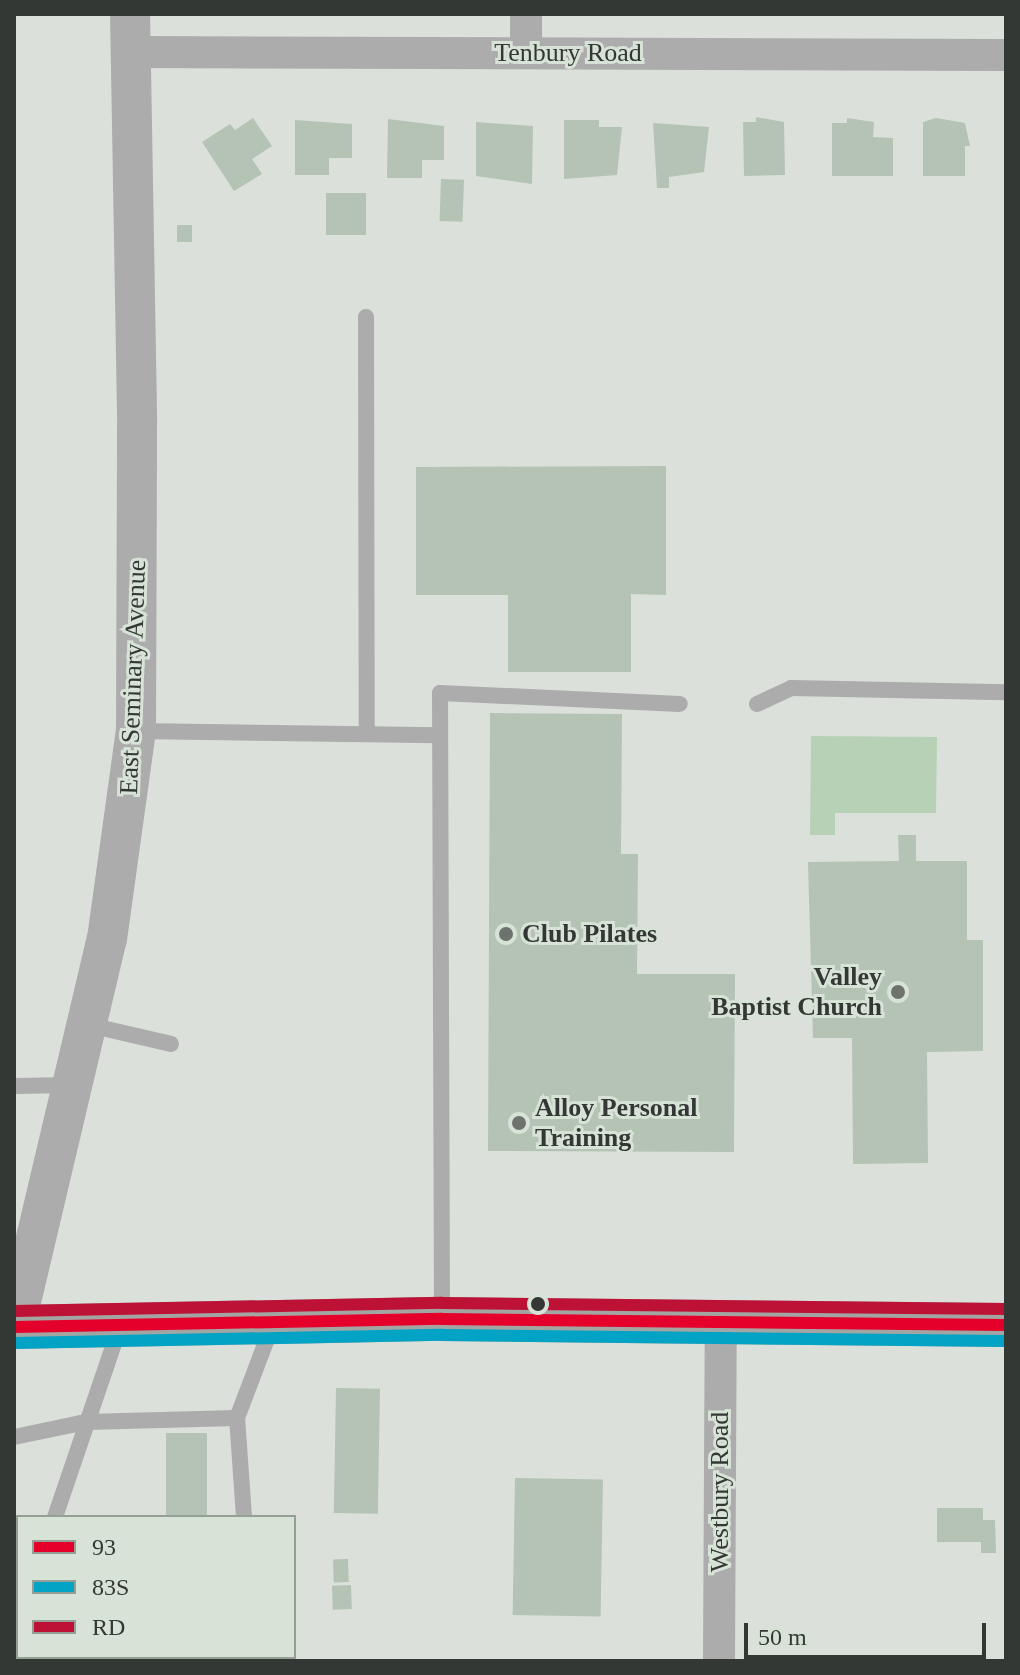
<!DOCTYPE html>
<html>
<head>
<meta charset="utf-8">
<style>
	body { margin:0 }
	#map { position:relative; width:1020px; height:1675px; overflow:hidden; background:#dbe0db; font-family:Georgia,serif }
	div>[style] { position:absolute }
	.green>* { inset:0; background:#b6d1b5 }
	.building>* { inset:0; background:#b4c3b4; transform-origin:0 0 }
	.service>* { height:16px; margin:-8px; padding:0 8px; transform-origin:8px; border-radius:8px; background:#abacab }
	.minor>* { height:32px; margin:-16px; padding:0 16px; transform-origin:16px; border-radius:16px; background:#abacab }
	.tertiary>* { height:40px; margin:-20px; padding:0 20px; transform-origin:20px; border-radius:20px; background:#abacab }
	.primary>* { height:44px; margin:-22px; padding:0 22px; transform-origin:22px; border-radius:22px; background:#a3a5a3 }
	.bus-1>* { height:12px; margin:-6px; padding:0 6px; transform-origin:6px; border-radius:6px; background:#e4002b }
	.bus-2>* { height:12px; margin:-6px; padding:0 6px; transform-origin:6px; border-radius:6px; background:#03a3c6 }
	.bus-3>* { height:12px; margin:-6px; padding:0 6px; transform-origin:6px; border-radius:6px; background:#be1136 }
	.dots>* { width:22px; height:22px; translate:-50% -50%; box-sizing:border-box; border:4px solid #d8e3d8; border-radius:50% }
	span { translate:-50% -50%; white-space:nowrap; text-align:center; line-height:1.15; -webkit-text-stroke:6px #d8e3d8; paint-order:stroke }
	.street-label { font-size:26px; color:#343834 }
	.poi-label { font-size:26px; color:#343834; font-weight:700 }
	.left { translate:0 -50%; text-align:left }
	.right { translate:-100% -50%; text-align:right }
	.frame { position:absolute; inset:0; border:16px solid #343834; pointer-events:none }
	.legend { position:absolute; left:16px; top:1515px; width:280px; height:144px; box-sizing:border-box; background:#d8e3d8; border:2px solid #969f96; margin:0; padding:10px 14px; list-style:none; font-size:24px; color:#343834 }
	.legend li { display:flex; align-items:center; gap:16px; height:40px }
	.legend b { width:40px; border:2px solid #969f96 }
	.scale { position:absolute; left:744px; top:1623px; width:242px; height:36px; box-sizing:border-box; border:4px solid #343834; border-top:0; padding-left:10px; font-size:24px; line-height:28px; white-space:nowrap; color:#343834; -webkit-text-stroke:6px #d8e3d8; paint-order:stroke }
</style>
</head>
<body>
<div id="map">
	<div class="green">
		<i style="clip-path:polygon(811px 736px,937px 737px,936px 813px,835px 813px,835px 835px,810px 835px)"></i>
	</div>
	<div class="building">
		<i style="clip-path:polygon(756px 117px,784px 122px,785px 175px,744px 176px,743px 122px,756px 122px)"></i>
		<i style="clip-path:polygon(253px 118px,272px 146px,252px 159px,262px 174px,234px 191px,202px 142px,230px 124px,235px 130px)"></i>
		<i style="clip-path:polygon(847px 118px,874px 122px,873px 137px,893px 138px,893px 176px,832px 176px,832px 123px,847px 123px)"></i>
		<i style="clip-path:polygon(936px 118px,965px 123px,970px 146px,965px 146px,965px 176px,923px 176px,923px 122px)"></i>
		<i style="clip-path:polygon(388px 119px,444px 126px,444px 160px,422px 160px,422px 178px,387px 178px)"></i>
		<i style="clip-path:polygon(295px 120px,352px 124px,352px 158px,329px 158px,329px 175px,295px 175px)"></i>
		<i style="clip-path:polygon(564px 120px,599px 120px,599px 127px,622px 127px,617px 175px,564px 179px)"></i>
		<i style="clip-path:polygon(476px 122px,533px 126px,532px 184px,476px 176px)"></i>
		<i style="clip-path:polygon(653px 123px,709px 127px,704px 172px,669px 177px,669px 188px,657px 188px)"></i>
		<i style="left:441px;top:179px;width:23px;height:42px;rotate:2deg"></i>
		<i style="left:326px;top:193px;width:40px;height:42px"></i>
		<i style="left:177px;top:225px;width:15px;height:17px"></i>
		<i style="clip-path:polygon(666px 466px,666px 595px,631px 594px,631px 672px,508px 672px,508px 595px,416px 595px,416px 467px)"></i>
		<i style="clip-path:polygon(490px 713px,622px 714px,621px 854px,638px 854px,637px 974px,735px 974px,734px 1152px,488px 1151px)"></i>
		<i style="clip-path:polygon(898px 835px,916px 835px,916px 861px,967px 861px,967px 940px,983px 940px,983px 1051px,927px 1052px,928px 1163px,853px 1164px,852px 1038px,813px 1038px,808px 862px,899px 861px)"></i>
		<i style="left:336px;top:1388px;width:44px;height:125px;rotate:1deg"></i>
		<i style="left:166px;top:1433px;width:41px;height:84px"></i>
		<i style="left:515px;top:1478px;width:88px;height:137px;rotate:1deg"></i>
		<i style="clip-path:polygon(937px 1508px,983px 1508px,983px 1520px,995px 1520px,996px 1553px,981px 1553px,981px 1542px,937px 1542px)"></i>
		<i style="left:348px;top:1559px;width:23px;height:15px;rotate:88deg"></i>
		<i style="left:351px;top:1585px;width:24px;height:19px;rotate:88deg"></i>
	</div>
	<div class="service">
		<i style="left:366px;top:317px;width:417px;rotate:89.9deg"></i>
		<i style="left:757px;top:704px;width:38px;rotate:-25deg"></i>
		<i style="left:791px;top:688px;width:215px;rotate:1.1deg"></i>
		<i style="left:137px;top:731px;width:303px;rotate:0.8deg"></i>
		<i style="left:89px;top:1025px;width:84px;rotate:13deg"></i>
		<i style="left:14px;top:1086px;width:60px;rotate:-1deg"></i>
		<i style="left:442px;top:1319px;width:626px;rotate:-90.18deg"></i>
		<i style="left:440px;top:693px;width:240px;rotate:2.6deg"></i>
		<i style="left:14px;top:1437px;width:74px;rotate:-11.8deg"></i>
		<i style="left:86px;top:1422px;width:151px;rotate:-1.5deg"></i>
		<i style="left:55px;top:1517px;width:199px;rotate:-71.2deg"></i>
		<i style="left:244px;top:1517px;width:99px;rotate:-94deg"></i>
		<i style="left:237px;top:1418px;width:98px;rotate:-69.2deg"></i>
		<i style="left:14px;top:1557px;width:4px"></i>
	</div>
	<div class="minor">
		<i style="left:131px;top:52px;width:875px;rotate:0.2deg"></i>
		<i style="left:526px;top:53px;width:39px;rotate:-90deg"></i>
		<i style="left:719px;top:1661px;width:339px;rotate:-89.7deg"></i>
	</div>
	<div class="tertiary">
		<i style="left:15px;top:1327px;width:399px;rotate:-76.7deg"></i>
		<i style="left:107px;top:939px;width:210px;rotate:-82.1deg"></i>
		<i style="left:136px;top:731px;width:319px;rotate:-89.8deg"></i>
		<i style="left:137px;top:412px;width:398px;rotate:-91deg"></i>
	</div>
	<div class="primary">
		<i style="left:14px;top:1327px;width:428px;rotate:-1.1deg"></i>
		<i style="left:442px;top:1319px;width:564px;rotate:0.61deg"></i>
	</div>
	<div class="bus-1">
		<i style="left:14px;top:1327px;width:428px;rotate:-1.1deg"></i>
		<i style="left:442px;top:1319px;width:564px;rotate:0.61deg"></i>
	</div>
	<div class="bus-2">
		<i style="left:14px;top:1343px;width:428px;rotate:-1.1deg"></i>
		<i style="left:442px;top:1335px;width:564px;rotate:0.61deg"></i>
	</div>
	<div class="bus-3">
		<i style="left:14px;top:1311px;width:428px;rotate:-1.1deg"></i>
		<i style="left:442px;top:1303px;width:564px;rotate:0.61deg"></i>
	</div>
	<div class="dots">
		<i style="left:506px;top:934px;background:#6e736e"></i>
		<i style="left:898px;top:992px;background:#6e736e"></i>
		<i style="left:519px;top:1123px;background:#6e736e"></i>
		<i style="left:538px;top:1304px;background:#343834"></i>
	</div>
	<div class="street-label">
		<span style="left:568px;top:53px">Tenbury Road</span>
		<span style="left:133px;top:677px;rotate:-88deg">East Seminary Avenue</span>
		<span style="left:720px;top:1492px;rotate:-90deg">Westbury Road</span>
	</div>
	<div class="poi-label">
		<span class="left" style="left:522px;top:934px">Club Pilates</span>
		<span class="right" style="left:882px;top:992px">Valley<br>Baptist Church</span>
		<span class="left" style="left:535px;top:1123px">Alloy Personal<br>Training</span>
	</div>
	<div class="frame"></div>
	<ul class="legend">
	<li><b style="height:10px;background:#e4002b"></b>93</li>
	<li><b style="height:10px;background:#03a3c6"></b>83S</li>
	<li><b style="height:10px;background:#be1136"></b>RD</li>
	</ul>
	<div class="scale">50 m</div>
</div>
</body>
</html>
